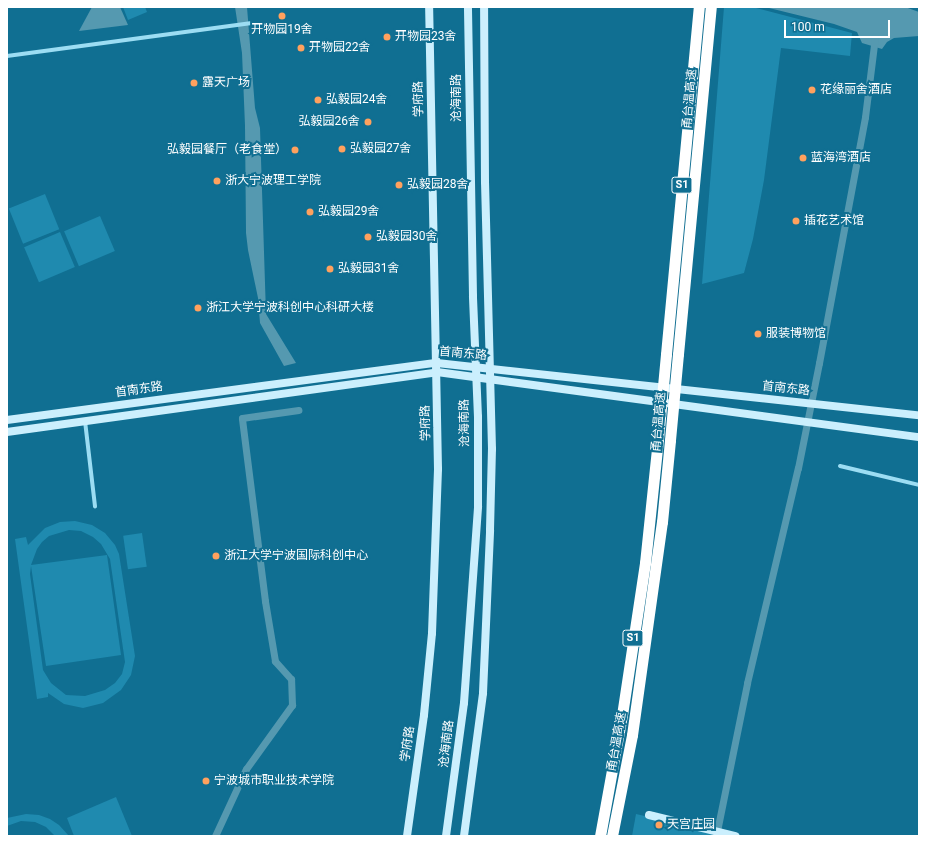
<!DOCTYPE html>
<html>
<head>
<meta charset="utf-8">
<style>
	body { margin:0 }
	#map { position:relative; width:926px; height:843px; overflow:hidden; background:#106f92; font-family:Roboto,"Noto Sans SC",sans-serif }
	div>[style] { position:absolute }
	.green>* { inset:0; background:#1f8aaf; transform-origin:0 0 }
	.water>* { inset:0; background:#5599b0 }
	.canal>* { height:7px; margin:-3.5px; padding:0 3.5px; transform-origin:3.5px; border-radius:3.5px; background:#5599b0 }
	.street>* { height:4px; margin:-2px; padding:0 2px; transform-origin:2px; border-radius:2px; background:#9cddf3 }
	.secondary>* { height:8px; margin:-4px; padding:0 4px; transform-origin:4px; border-radius:4px; background:#cbeffd }
	.highway>* { height:11px; margin:-5.5px; padding:0 5.5px; transform-origin:5.5px; border-radius:5.5px; background:#fff }
	.highway-bridge>* { height:11px; margin:-5.5px; padding:0 5.5px; transform-origin:5.5px; border-radius:5.5px; background:#fff }
	.dots>* { width:11px; height:11px; translate:-50% -50%; box-sizing:border-box; border:2px solid #106f92; border-radius:50% }
	span { translate:-50% -50%; white-space:nowrap; text-align:center; line-height:1.15; -webkit-text-stroke:4px #106f92; paint-order:stroke }
	.shield-label span { padding:1px 3px; background:#106f92; border:1px solid; border-radius:3px; -webkit-text-stroke-width:0 }
	.shield-label { font-size:11px; color:#fff; font-weight:700 }
	.poi-label { font-size:12px; color:#fff }
	.left { translate:0 -50%; text-align:left }
	.right { translate:-100% -50%; text-align:right }
	.street-label { font-size:12px; color:#fff }
	.frame { position:absolute; inset:0; border:8px solid #fff; pointer-events:none }
	.scale { position:absolute; left:784px; top:20px; width:106px; height:18px; box-sizing:border-box; border:2px solid #fff; border-top:0; padding-left:5px; font-size:12px; line-height:14px; white-space:nowrap; color:#fff; -webkit-text-stroke:3px #106f92; paint-order:stroke }
</style>
</head>
<body>
<div id="map">
	<div class="green">
		<i style="clip-path:polygon(123px 7px,145px 7px,147px 12px,128px 20px)"></i>
		<i style="clip-path:polygon(724px 7px,752px 7px,852px 33px,850px 56px,781px 48px,764px 180px,753px 239px,744px 273px,702px 284px)"></i>
		<i style="left:45px;top:194px;width:38px;height:39px;rotate:68deg"></i>
		<i style="left:100px;top:216px;width:38px;height:39px;rotate:67deg"></i>
		<i style="left:60px;top:232px;width:38px;height:39px;rotate:67deg"></i>
		<i style="clip-path:polygon(evenodd,75px 521px,92px 525px,105px 533px,115px 545px,119px 554px,135px 656px,131px 675px,121px 690px,103px 703px,83px 708px,64px 704px,48px 693px,48px 697px,37px 699px,15px 539px,26px 537px,28px 545px,45px 528px,60px 522px,75px 521px,69px 530px,81px 531px,93px 537px,101px 544px,110px 559px,125px 662px,122px 674px,115px 683px,105px 690px,85px 696px,66px 695px,51px 683px,43px 670px,30px 574px,31px 566px,46px 666px,121px 655px,107px 555px,31px 565px,37px 549px,42px 542px,49px 536px,69px 530px)"></i>
		<i style="left:142px;top:533px;width:34px;height:19px;rotate:82deg"></i>
		<i style="clip-path:polygon(116px 797px,132px 836px,74px 836px,67px 818px)"></i>
		<i style="clip-path:polygon(26px 814px,39px 815px,50px 819px,59px 825px,69px 836px,55px 836px,46px 827px,35px 822px,21px 821px,7px 826px,7px 818px)"></i>
		<i style="clip-path:polygon(636px 814px,731px 836px,632px 836px)"></i>
	</div>
	<div class="water">
		<i style="clip-path:polygon(92px 7px,120px 7px,128px 25px,79px 31px)"></i>
		<i style="clip-path:polygon(235px 7px,247px 7px,255px 108px,260px 128px,266px 314px,296px 363px,284px 366px,260px 323px,258px 298px,248px 250px,246px 233px,245px 126px,242px 53px)"></i>
		<i style="clip-path:polygon(765px 7px,905px 7px,919px 12px,919px 36px,894px 38px,887px 42px,882px 49px,862px 43px,857px 32px,834px 24px)"></i>
	</div>
	<div class="canal">
		<i style="left:215px;top:836px;width:74px;rotate:-65.2deg"></i>
		<i style="left:246px;top:769px;width:79px;rotate:-54.3deg"></i>
		<i style="left:292px;top:705px;width:26px;rotate:-92deg"></i>
		<i style="left:291px;top:679px;width:24px;rotate:-132deg"></i>
		<i style="left:275px;top:661px;width:61px;rotate:-99.5deg"></i>
		<i style="left:265px;top:601px;width:184px;rotate:-97.2deg"></i>
		<i style="left:242px;top:418px;width:57px;rotate:-8.1deg"></i>
		<i style="left:716px;top:836px;width:156px;rotate:-78.5deg"></i>
		<i style="left:747px;top:683px;width:221px;rotate:-76.7deg"></i>
		<i style="left:798px;top:468px;width:107px;rotate:-78.7deg"></i>
		<i style="left:819px;top:363px;width:250px;rotate:-79.4deg"></i>
		<i style="left:865px;top:117px;width:81px;rotate:-82.9deg"></i>
	</div>
	<div class="street">
		<i style="left:7px;top:56px;width:247px;rotate:-7.7deg"></i>
		<i style="left:85px;top:421px;width:86px;rotate:83.3deg"></i>
		<i style="left:840px;top:466px;width:81px;rotate:13.5deg"></i>
	</div>
	<div class="secondary">
		<i style="left:7px;top:420px;width:434px;rotate:-7.6deg"></i>
		<i style="left:437px;top:363px;width:485px;rotate:6.2deg"></i>
		<i style="left:7px;top:432px;width:434px;rotate:-7.9deg"></i>
		<i style="left:437px;top:372px;width:486px;rotate:7.7deg"></i>
		<i style="left:649px;top:815px;width:89px;rotate:13.7deg"></i>
		<i style="left:407px;top:836px;width:122px;rotate:-82deg"></i>
		<i style="left:424px;top:715px;width:82px;rotate:-84.4deg"></i>
		<i style="left:432px;top:633px;width:164px;rotate:-87.9deg"></i>
		<i style="left:438px;top:469px;width:462px;rotate:-91.1deg"></i>
		<i style="left:446px;top:836px;width:134px;rotate:-82.3deg"></i>
		<i style="left:464px;top:703px;width:197px;rotate:-85.9deg"></i>
		<i style="left:478px;top:506px;width:89px;rotate:-90deg"></i>
		<i style="left:478px;top:417px;width:121px;rotate:-92.4deg"></i>
		<i style="left:473px;top:296px;width:289px;rotate:-91deg"></i>
		<i style="left:464px;top:836px;width:144px;rotate:-82.4deg"></i>
		<i style="left:483px;top:693px;width:163px;rotate:-87.5deg"></i>
		<i style="left:490px;top:530px;width:81px;rotate:-88.6deg"></i>
		<i style="left:492px;top:449px;width:267px;rotate:-91.5deg"></i>
		<i style="left:485px;top:182px;width:175px;rotate:-90.3deg"></i>
	</div>
	<div class="highway">
		<i style="left:666px;top:354px;width:349px;rotate:-84.6deg"></i>
		<i style="left:678px;top:354px;width:349px;rotate:-84.6deg"></i>
		<i style="left:600px;top:836px;width:123px;rotate:-79.7deg"></i>
		<i style="left:622px;top:715px;width:154px;rotate:-81.4deg"></i>
		<i style="left:645px;top:563px;width:125px;rotate:-84deg"></i>
		<i style="left:612px;top:836px;width:103px;rotate:-78.8deg"></i>
		<i style="left:632px;top:735px;width:215px;rotate:-82deg"></i>
		<i style="left:662px;top:522px;width:82px;rotate:-84.4deg"></i>
	</div>
	<div class="highway-bridge">
		<i style="left:658px;top:439px;width:85px;rotate:-84.6deg"></i>
		<i style="left:670px;top:440px;width:86px;rotate:-84.7deg"></i>
	</div>
	<div class="dots">
		<i style="left:282px;top:16px;background:#ffa15e"></i>
		<i style="left:387px;top:37px;background:#ffa15e"></i>
		<i style="left:301px;top:48px;background:#ffa15e"></i>
		<i style="left:194px;top:83px;background:#ffa15e"></i>
		<i style="left:812px;top:90px;background:#ffa15e"></i>
		<i style="left:318px;top:100px;background:#ffa15e"></i>
		<i style="left:368px;top:122px;background:#ffa15e"></i>
		<i style="left:342px;top:149px;background:#ffa15e"></i>
		<i style="left:295px;top:150px;background:#ffa15e"></i>
		<i style="left:803px;top:158px;background:#ffa15e"></i>
		<i style="left:217px;top:181px;background:#ffa15e"></i>
		<i style="left:399px;top:185px;background:#ffa15e"></i>
		<i style="left:310px;top:212px;background:#ffa15e"></i>
		<i style="left:796px;top:221px;background:#ffa15e"></i>
		<i style="left:368px;top:237px;background:#ffa15e"></i>
		<i style="left:330px;top:269px;background:#ffa15e"></i>
		<i style="left:198px;top:308px;background:#ffa15e"></i>
		<i style="left:758px;top:334px;background:#ffa15e"></i>
		<i style="left:216px;top:556px;background:#ffa15e"></i>
		<i style="left:206px;top:781px;background:#ffa15e"></i>
		<i style="left:659px;top:825px;background:#ffa15e"></i>
	</div>
	<div class="shield-label">
		<span style="left:682px;top:185px">S1</span>
		<span style="left:633px;top:638px">S1</span>
	</div>
	<div class="poi-label">
		<span style="left:282px;top:30px">开物园19舍</span>
		<span class="left" style="left:395px;top:37px">开物园23舍</span>
		<span class="left" style="left:309px;top:48px">开物园22舍</span>
		<span class="left" style="left:202px;top:83px">露天广场</span>
		<span class="left" style="left:820px;top:90px">花缘丽舍酒店</span>
		<span class="left" style="left:326px;top:100px">弘毅园24舍</span>
		<span class="right" style="left:360px;top:122px">弘毅园26舍</span>
		<span class="left" style="left:350px;top:149px">弘毅园27舍</span>
		<span class="right" style="left:287px;top:150px">弘毅园餐厅（老食堂）</span>
		<span class="left" style="left:811px;top:158px">蓝海湾酒店</span>
		<span class="left" style="left:225px;top:181px">浙大宁波理工学院</span>
		<span class="left" style="left:407px;top:185px">弘毅园28舍</span>
		<span class="left" style="left:318px;top:212px">弘毅园29舍</span>
		<span class="left" style="left:804px;top:221px">插花艺术馆</span>
		<span class="left" style="left:376px;top:237px">弘毅园30舍</span>
		<span class="left" style="left:338px;top:269px">弘毅园31舍</span>
		<span class="left" style="left:206px;top:308px">浙江大学宁波科创中心科研大楼</span>
		<span class="left" style="left:766px;top:334px">服装博物馆</span>
		<span class="left" style="left:224px;top:556px">浙江大学宁波国际科创中心</span>
		<span class="left" style="left:214px;top:781px">宁波城市职业技术学院</span>
		<span class="left" style="left:667px;top:825px">天宫庄园</span>
	</div>
	<div class="street-label">
		<span style="left:457px;top:98px;rotate:-90deg">沧海南路</span>
		<span style="left:419px;top:99px;rotate:-91deg">学府路</span>
		<span style="left:690px;top:99px;rotate:-85deg">甬台温高速</span>
		<span style="left:463px;top:354px;rotate:5deg">首南东路</span>
		<span style="left:786px;top:389px;rotate:6deg">首南东路</span>
		<span style="left:139px;top:390px;rotate:-8deg">首南东路</span>
		<span style="left:659px;top:422px;rotate:-85deg">甬台温高速</span>
		<span style="left:426px;top:423px;rotate:-91deg">学府路</span>
		<span style="left:465px;top:423px;rotate:-91deg">沧海南路</span>
		<span style="left:617px;top:742px;rotate:-80deg">甬台温高速</span>
		<span style="left:408px;top:744px;rotate:-82deg">学府路</span>
		<span style="left:447px;top:744px;rotate:-83deg">沧海南路</span>
	</div>
	<div class="frame"></div>
	<div class="scale">100 m</div>
</div>
</body>
</html>
